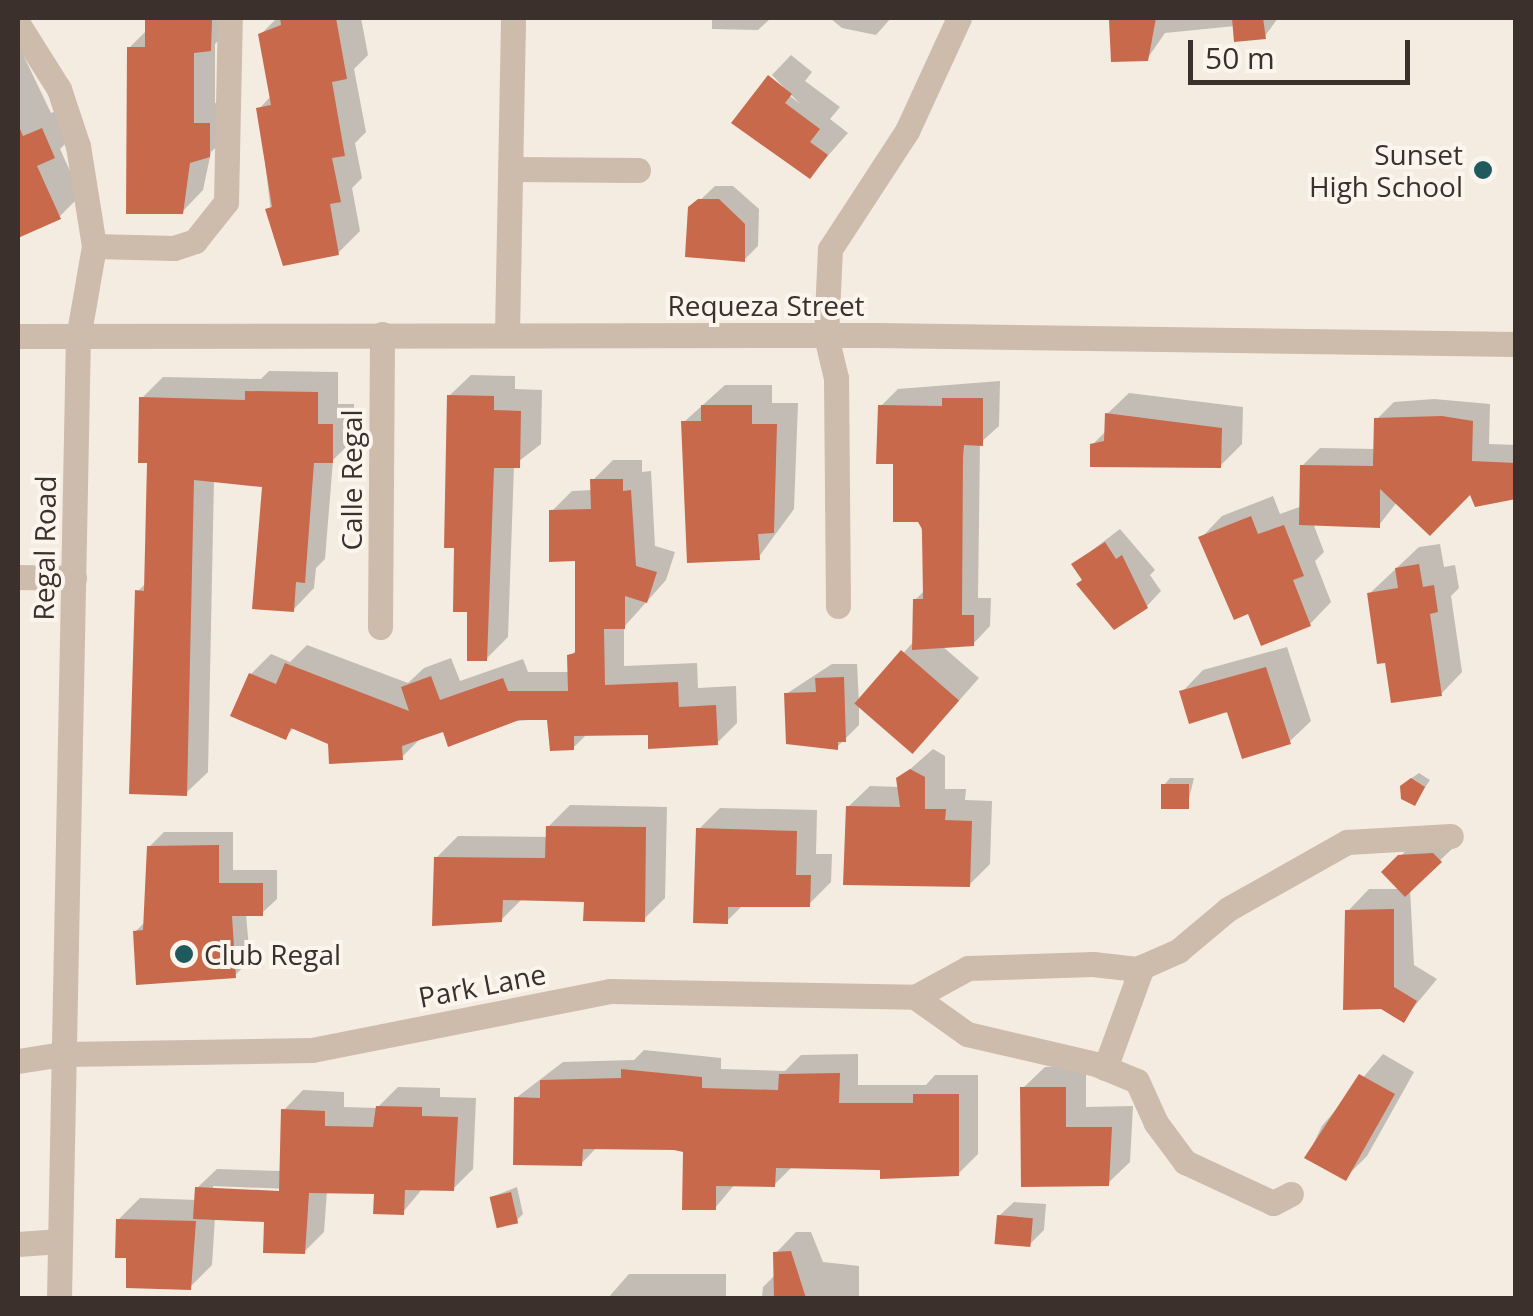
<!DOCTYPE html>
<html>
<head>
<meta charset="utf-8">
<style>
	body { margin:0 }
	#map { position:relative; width:1533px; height:1316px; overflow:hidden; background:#f4ebe1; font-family:"Open Sans",sans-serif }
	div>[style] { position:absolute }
	.shadow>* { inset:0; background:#0003 }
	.building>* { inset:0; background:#c8694b; transform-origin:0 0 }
	.minor>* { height:25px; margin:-12.5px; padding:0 12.5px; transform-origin:12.5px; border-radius:12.5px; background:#cdbbac }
	.dots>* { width:28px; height:28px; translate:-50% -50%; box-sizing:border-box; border:5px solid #fbf5ee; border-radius:50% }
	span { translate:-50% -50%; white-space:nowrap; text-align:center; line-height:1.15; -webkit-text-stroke:8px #fbf5ee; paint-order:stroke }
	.poi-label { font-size:28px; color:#3b302b }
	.right { translate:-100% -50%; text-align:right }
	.left { translate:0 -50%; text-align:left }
	.street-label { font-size:28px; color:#3b302b }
	.frame { position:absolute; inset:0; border:20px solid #3b302b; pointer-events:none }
	.scale { position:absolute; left:1188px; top:40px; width:222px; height:45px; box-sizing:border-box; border:5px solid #3b302b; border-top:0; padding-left:12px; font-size:30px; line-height:35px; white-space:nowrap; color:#3b302b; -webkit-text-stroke:8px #fbf5ee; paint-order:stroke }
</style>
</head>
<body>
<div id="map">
	<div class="shadow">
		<i style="clip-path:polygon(147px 18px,232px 18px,232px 27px,215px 44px,215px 103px,231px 103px,231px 133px,211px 152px,203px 190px,182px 212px,129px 48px,147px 30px)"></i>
		<i style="clip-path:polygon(277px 18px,361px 18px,368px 55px,354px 69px,366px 132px,355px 143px,362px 178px,352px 188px,360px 231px,338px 253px,274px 239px,259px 109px,271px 96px,261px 34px)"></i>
		<i style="clip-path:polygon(712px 18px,771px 18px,758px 30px,712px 29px)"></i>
		<i style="clip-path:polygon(830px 18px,891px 18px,876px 35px,842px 28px)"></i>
		<i style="clip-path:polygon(1278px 18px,1265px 36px,1235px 26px,1165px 33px,1147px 59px,1112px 20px)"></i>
		<i style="clip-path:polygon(18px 44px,51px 113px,63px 108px,75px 134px,60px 149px,81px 195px,60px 216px,18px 235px)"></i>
		<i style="clip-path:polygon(791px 55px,812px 72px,805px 81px,840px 107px,830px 119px,848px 133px,810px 176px,769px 79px,800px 104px,772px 75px)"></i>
		<i style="clip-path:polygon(715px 186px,733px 186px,759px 209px,758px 246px,744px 260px,691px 209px)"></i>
		<i style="clip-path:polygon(269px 371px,338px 372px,338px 404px,354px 404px,354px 439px,333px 460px,325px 559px,316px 568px,314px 588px,293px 610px,265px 484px,214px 479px,208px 772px,186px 793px,138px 591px,147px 582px,149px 461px,142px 398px,163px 377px,261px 379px)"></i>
		<i style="clip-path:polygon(471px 375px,515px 376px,515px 389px,542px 390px,541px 444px,514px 465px,508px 637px,486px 659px,469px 609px,449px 396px)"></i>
		<i style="clip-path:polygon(1000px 381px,999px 426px,980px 443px,978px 598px,991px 598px,990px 626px,973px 644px,942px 646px,979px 678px,934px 729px,859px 704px,859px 725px,837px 747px,786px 694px,832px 664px,857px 664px,859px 703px,915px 640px,915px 600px,925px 590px,921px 520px,881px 406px,898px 389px)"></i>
		<i style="clip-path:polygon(725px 385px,772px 385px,772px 403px,798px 403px,794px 509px,758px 558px,684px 422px)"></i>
		<i style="clip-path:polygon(1129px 393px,1243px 407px,1242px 444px,1220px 466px,1092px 445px,1107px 430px,1107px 414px)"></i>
		<i style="clip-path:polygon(1434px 399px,1490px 404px,1489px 444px,1516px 445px,1516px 496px,1471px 491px,1397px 502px,1379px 525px,1313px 523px,1324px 552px,1315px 561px,1331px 602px,1310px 624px,1250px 611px,1201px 538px,1222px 516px,1273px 496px,1280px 514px,1302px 506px,1302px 466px,1320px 448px,1376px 449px,1376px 420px,1394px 402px)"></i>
		<i style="clip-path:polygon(613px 460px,642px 460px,642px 472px,651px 471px,655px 546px,675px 552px,666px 580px,624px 627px,624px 666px,697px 663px,698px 688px,736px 686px,737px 723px,717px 743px,650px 732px,588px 733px,573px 748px,549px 718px,445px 728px,423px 736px,402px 757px,330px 743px,295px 727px,285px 737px,251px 674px,271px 654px,290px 662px,307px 645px,408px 683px,424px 668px,451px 658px,460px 681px,523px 659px,528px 672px,570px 672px,570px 656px,578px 649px,578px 558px,552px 511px,572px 491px,593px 490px,593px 480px)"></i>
		<i style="clip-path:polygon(1120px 529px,1155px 570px,1150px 575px,1161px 591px,1147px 606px,1084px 579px,1074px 564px)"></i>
		<i style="clip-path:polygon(1440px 544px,1444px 567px,1455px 565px,1459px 588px,1451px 596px,1462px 672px,1441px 694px,1387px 660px,1369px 594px,1419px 547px)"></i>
		<i style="clip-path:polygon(1287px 647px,1311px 721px,1289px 742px,1182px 692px,1203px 670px)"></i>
		<i style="clip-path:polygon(933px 749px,945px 756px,945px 789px,966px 789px,965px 800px,992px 801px,990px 864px,969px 885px,848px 807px,870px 786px,900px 787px,899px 779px)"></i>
		<i style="clip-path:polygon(1419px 773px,1430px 780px,1415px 803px,1409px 780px)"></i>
		<i style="clip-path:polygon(1170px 778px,1194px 778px,1187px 807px,1164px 785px)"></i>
		<i style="clip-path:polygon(570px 805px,667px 807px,665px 898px,644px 919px,586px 900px,523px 898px,501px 920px,436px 858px,458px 836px,548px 837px,548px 827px)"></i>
		<i style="clip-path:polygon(720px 808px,817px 810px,816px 854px,832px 854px,831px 882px,809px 904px,744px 904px,727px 921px,698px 830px)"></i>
		<i style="clip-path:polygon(164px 832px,233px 832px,233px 870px,277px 870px,277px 899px,262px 913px,246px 914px,250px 961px,235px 975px,135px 932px,146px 921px,149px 847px)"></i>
		<i style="clip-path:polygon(1415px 842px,1454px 847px,1410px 889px,1414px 965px,1437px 979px,1403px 1020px,1348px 911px,1369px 889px,1400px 889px,1384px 872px)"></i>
		<i style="clip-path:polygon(644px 1050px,721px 1058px,721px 1069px,785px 1071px,801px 1055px,858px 1054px,858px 1085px,926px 1085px,935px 1075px,978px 1075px,978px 1154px,958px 1174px,793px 1166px,774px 1185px,735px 1184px,715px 1208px,685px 1150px,598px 1146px,581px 1164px,516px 1098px,563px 1062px,634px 1060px)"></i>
		<i style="clip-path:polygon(1383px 1054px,1414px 1072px,1367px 1156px,1345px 1178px,1307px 1157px,1322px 1126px)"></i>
		<i style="clip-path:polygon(1086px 1066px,1086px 1107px,1133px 1106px,1130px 1162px,1108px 1183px,1023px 1088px,1045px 1067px)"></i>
		<i style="clip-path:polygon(evenodd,398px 1087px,440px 1088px,440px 1097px,476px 1098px,473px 1169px,453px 1189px,423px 1188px,403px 1212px,376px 1192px,327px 1191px,324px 1232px,304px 1252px,267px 1219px,215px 1217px,212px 1265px,190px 1287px,129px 1255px,118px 1220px,140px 1198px,197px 1200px,197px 1188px,217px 1169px,282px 1171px,284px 1110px,303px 1090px,344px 1092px,344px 1107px,377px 1108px,398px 1087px,213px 1186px,291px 1189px,291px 1194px,213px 1191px,213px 1186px)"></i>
		<i style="clip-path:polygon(517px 1187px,523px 1214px,516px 1221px,491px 1197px)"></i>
		<i style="clip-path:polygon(1014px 1202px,1046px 1204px,1044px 1230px,1030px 1244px,999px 1216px)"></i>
		<i style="clip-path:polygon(796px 1232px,811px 1232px,823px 1262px,859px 1266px,859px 1298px,762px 1298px,763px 1287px,776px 1274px,776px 1253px)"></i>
		<i style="clip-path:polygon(629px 1274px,726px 1274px,726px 1298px,608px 1298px)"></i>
	</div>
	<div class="building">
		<i style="clip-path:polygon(280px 18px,336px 18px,347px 79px,332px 82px,345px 156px,332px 158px,341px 202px,330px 204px,339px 255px,283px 266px,265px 209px,272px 207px,256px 108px,271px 105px,258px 34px,281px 25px)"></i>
		<i style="clip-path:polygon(1156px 18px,1148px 61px,1111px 62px,1109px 19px)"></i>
		<i style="clip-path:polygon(1232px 18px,1263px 18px,1266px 39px,1234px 42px)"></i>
		<i style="clip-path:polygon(145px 19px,212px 19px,211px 51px,194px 53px,194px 123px,210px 123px,210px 157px,190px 163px,183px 214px,126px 214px,127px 47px,145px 47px)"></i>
		<i style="clip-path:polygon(768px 75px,792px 94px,785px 103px,820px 129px,810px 142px,828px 155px,810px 179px,731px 123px)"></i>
		<i style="clip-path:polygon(18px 124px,23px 136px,42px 128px,55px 158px,37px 166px,61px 219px,18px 238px)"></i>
		<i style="clip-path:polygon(698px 199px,719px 199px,745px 224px,745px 262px,685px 257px,688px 207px)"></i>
		<i style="clip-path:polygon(245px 391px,318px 392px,318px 424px,333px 424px,333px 463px,314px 463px,305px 583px,296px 582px,294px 612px,252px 609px,262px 487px,194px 480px,187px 796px,129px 794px,135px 590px,144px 591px,147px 463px,138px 463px,139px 397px,245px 400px)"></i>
		<i style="clip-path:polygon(447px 395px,494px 396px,494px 410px,521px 411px,520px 468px,494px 468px,487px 661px,467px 661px,467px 612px,453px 612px,454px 548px,444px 548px)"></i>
		<i style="clip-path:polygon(942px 398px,983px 398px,983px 446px,964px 445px,963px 457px,962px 615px,974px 615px,974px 646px,912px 650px,913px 599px,923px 599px,922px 529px,918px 522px,893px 522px,893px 464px,876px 464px,878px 405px,942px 406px)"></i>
		<i style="clip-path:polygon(701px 405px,752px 405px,752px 424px,777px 424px,774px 533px,758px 534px,760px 560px,687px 563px,681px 421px,701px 421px)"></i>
		<i style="clip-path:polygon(1105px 413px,1222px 428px,1221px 468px,1090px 467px,1090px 444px,1104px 441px)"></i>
		<i style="clip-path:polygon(1442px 416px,1473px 421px,1472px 461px,1516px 463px,1516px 499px,1475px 507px,1470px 495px,1430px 536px,1380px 489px,1380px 528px,1299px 525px,1300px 465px,1373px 466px,1374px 418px)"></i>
		<i style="clip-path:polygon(590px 479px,623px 479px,623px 491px,631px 490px,636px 566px,657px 572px,647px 603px,625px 596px,625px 629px,604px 629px,605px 685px,678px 682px,679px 707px,716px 705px,718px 745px,648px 749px,648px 735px,574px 736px,574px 750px,550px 751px,547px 720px,519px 720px,448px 747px,443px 732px,402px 746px,403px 760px,329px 764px,328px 744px,291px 728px,286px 740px,230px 716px,249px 673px,276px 684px,285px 663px,409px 711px,401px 687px,431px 676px,440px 700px,503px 678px,508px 691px,568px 691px,567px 655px,575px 653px,575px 561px,549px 562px,549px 510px,591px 509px)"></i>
		<i style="clip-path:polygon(1251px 516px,1258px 534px,1284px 525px,1304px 576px,1293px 580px,1311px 626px,1261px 646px,1248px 614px,1234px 620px,1198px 537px)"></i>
		<i style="clip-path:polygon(1105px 542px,1116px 559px,1122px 555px,1148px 608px,1114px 630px,1076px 584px,1082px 580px,1071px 564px)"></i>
		<i style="clip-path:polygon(1419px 564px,1423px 587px,1434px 585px,1438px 612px,1430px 614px,1442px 696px,1391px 703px,1385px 663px,1377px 664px,1367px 593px,1398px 588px,1395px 568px)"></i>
		<i style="left:901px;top:650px;width:77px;height:71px;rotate:41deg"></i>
		<i style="clip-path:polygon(1266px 667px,1291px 744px,1242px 759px,1227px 712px,1189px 724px,1179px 691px)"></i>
		<i style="clip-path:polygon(844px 677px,846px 742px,838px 742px,838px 750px,786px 744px,784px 693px,816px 692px,815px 678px)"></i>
		<i style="clip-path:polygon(910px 769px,925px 777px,925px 809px,946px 809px,945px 820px,972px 821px,970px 887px,843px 885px,846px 806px,900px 807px,896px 778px)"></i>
		<i style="clip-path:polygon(1411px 778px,1425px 787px,1415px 806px,1401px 799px,1400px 786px)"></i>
		<i style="left:1161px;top:784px;width:28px;height:25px"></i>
		<i style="clip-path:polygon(546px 826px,646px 827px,645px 922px,583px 921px,584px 902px,503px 900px,502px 922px,432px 926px,434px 857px,545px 858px)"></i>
		<i style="clip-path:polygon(696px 828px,797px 831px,796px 875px,811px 875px,810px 907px,728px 907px,728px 924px,693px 923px)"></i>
		<i style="clip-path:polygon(219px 845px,219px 883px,263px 883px,263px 916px,232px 916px,236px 978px,136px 985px,133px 931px,143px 930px,147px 846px)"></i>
		<i style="clip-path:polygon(1433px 853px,1442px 862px,1405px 897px,1381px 872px,1398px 855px)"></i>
		<i style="clip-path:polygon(1394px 909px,1394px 987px,1417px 1001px,1404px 1023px,1381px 1009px,1343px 1010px,1345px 910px)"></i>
		<i style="clip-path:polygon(621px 1069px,702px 1077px,702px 1088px,778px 1090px,779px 1074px,840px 1073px,839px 1103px,913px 1103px,913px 1094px,959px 1094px,959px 1176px,880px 1179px,880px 1170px,776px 1168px,775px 1187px,716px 1186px,716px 1210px,682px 1210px,683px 1152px,674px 1150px,583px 1149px,582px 1166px,513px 1165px,514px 1097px,540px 1098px,540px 1080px,621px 1078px)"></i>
		<i style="clip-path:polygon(1359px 1074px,1395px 1094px,1346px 1181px,1304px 1158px)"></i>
		<i style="clip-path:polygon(1020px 1087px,1066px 1087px,1066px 1127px,1112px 1127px,1109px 1186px,1021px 1187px)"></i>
		<i style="clip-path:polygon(376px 1106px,422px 1107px,422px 1116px,458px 1117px,454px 1191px,405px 1190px,404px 1215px,373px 1214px,374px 1194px,309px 1193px,305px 1254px,263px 1253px,264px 1222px,193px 1219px,195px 1187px,279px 1191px,281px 1109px,325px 1111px,325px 1126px,373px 1127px)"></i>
		<i style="left:511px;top:1192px;width:32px;height:22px;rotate:77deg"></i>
		<i style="left:997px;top:1215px;width:36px;height:29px;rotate:5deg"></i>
		<i style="clip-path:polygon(116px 1219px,196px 1221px,191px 1290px,126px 1288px,126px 1258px,115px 1258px)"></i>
		<i style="clip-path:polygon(791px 1251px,806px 1298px,774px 1298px,773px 1252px)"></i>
	</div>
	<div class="minor">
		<i style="left:18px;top:24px;width:77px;rotate:57.8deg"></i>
		<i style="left:59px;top:89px;width:60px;rotate:71.6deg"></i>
		<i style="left:78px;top:146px;width:101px;rotate:80.9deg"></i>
		<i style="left:94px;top:246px;width:80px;rotate:1.4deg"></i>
		<i style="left:174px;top:248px;width:22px;rotate:-18deg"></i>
		<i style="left:195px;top:241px;width:50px;rotate:-51.5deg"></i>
		<i style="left:226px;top:202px;width:184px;rotate:-88.8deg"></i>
		<i style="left:511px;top:169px;width:127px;rotate:0.5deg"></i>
		<i style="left:507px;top:334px;width:316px;rotate:-88.9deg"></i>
		<i style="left:18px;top:336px;width:857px;rotate:-0.07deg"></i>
		<i style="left:875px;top:335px;width:641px;rotate:0.8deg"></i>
		<i style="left:18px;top:577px;width:56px;rotate:1deg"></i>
		<i style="left:838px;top:606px;width:228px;rotate:-90.5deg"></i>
		<i style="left:836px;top:378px;width:43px;rotate:-103.4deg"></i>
		<i style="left:826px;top:336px;width:87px;rotate:-87.4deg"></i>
		<i style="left:830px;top:249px;width:141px;rotate:-56.9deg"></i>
		<i style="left:907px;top:131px;width:124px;rotate:-65.3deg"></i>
		<i style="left:380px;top:627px;width:293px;rotate:-89.6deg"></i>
		<i style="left:915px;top:997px;width:60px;rotate:-28.7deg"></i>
		<i style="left:968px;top:968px;width:125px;rotate:-1.8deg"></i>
		<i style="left:1093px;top:964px;width:44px;rotate:6.5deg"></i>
		<i style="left:1137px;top:969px;width:45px;rotate:-23.7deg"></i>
		<i style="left:1178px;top:951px;width:65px;rotate:-40deg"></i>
		<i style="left:1228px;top:909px;width:137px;rotate:-29.4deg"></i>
		<i style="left:1347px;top:842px;width:104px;rotate:-3.3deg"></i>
		<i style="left:915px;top:997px;width:64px;rotate:35.4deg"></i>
		<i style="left:967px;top:1034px;width:132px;rotate:13.1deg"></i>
		<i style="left:1096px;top:1064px;width:44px;rotate:22.5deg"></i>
		<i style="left:1137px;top:1081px;width:46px;rotate:65.7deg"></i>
		<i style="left:1156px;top:1123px;width:49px;rotate:53.4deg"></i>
		<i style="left:1185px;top:1162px;width:97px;rotate:25deg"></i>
		<i style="left:1273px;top:1203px;width:20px;rotate:-27deg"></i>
		<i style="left:18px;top:1061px;width:46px;rotate:-8.8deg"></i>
		<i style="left:63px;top:1054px;width:249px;rotate:-0.9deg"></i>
		<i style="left:312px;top:1050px;width:304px;rotate:-11.2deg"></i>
		<i style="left:610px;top:991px;width:305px;rotate:1.1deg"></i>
		<i style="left:1105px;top:1068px;width:108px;rotate:-69.9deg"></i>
		<i style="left:18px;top:1244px;width:42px;rotate:-4.1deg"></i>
		<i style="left:59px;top:1298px;width:960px;rotate:-88.87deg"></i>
		<i style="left:78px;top:338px;width:93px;rotate:-80.1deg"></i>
	</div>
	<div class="dots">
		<i style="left:1483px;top:170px;background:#1f5a5e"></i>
		<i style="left:184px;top:954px;background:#1f5a5e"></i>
	</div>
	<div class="poi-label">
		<span class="right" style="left:1463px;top:170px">Sunset<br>High School</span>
		<span class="left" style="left:204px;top:954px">Club Regal</span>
	</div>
	<div class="street-label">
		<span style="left:766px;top:305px">Requeza Street</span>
		<span style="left:351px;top:480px;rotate:-90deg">Calle Regal</span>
		<span style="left:44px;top:548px;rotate:-89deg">Regal Road</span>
		<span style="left:482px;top:985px;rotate:-11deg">Park Lane</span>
	</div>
	<div class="frame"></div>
	<div class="scale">50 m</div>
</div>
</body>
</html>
